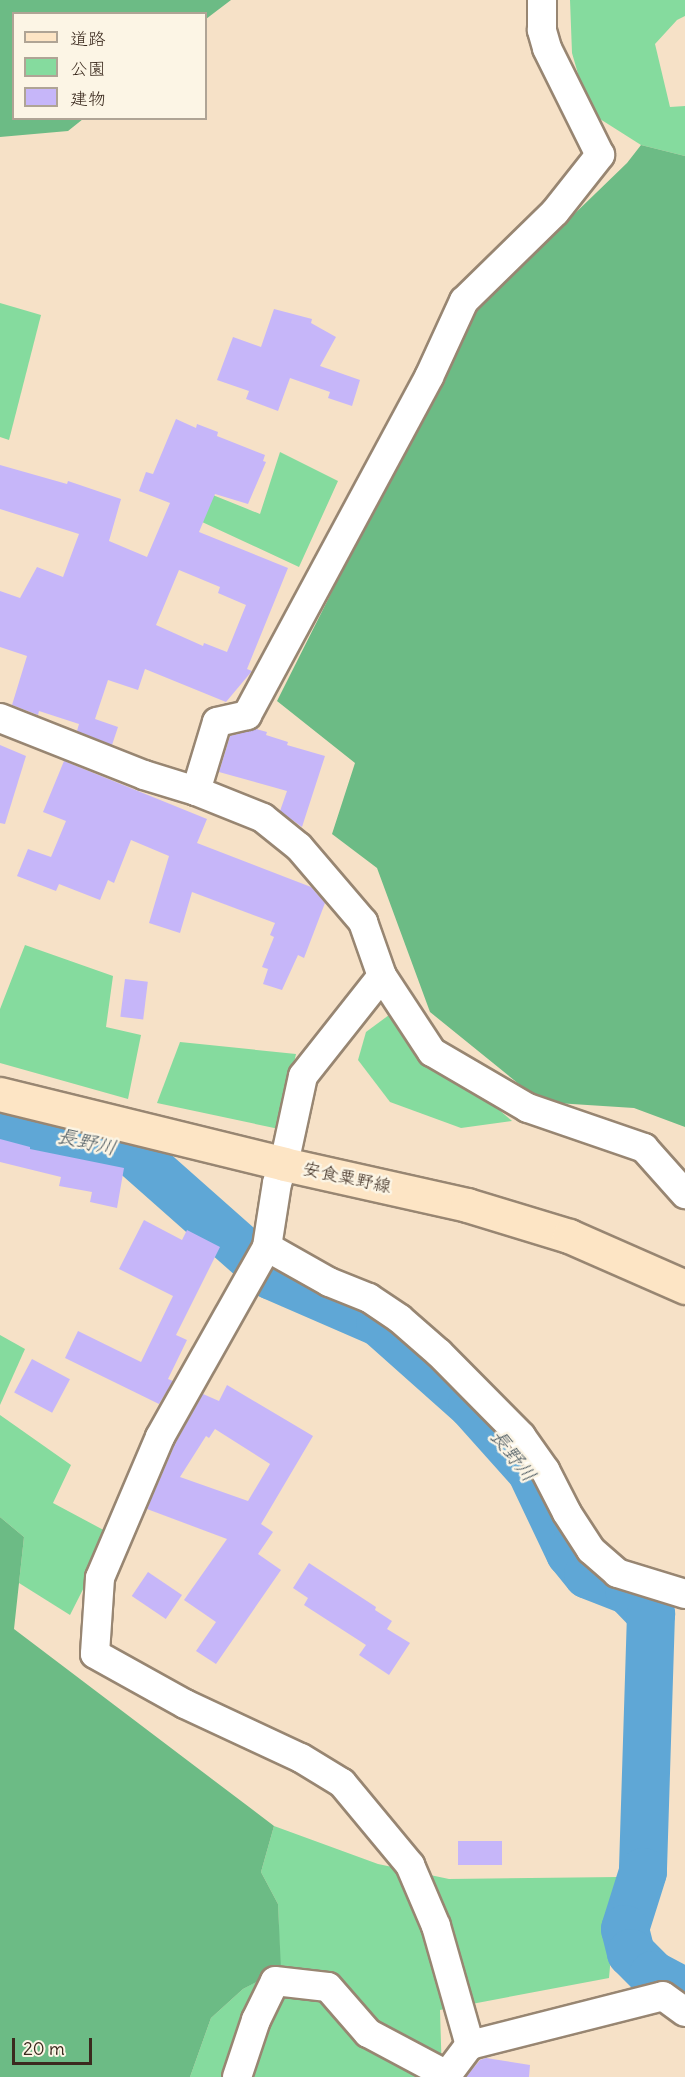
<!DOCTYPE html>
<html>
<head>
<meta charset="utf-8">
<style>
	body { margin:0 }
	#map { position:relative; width:685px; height:2077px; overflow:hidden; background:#f6e1c7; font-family:Delius,"Klee One",sans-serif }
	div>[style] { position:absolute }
	.green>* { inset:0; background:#85db9e }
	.forest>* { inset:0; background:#6cbb85 }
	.river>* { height:48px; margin:-24px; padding:0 24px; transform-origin:24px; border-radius:24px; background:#5fa7d6 }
	.building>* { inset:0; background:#c6b6f9; transform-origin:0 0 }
	.roads { filter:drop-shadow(2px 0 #988672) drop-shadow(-2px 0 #988672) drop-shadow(0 2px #988672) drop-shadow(0 -2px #988672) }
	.street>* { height:28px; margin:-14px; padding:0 14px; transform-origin:14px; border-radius:14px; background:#fff }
	.secondary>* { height:33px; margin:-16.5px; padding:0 16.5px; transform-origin:16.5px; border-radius:16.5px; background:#fde5c5 }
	span { translate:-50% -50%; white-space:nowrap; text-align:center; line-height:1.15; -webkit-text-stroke:5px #fcf5e5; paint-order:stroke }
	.street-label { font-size:18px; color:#3b2a1e }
	.water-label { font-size:20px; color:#48565e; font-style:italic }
	.legend { position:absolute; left:12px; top:12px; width:195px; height:108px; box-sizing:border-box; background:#fcf5e5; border:2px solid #afa495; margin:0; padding:8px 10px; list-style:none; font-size:18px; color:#3b2a1e }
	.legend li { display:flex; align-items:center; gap:12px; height:30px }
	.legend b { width:30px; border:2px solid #afa495 }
	.scale { position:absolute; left:12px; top:2038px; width:80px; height:27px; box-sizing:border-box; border:3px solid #3b2a1e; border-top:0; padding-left:8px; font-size:18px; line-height:21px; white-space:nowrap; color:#3b2a1e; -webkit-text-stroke:4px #fcf5e5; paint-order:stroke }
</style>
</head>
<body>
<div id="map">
	<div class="green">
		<i style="clip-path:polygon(570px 0,685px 0,685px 16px,677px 20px,655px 44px,670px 107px,685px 106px,685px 156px,641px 145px,589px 112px,572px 53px)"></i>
		<i style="clip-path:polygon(0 303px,41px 315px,9px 440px,0 437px)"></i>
		<i style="clip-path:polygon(280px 452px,338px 481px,299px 567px,187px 515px,198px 489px,260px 514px)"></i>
		<i style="clip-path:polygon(25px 945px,113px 976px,106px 1027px,141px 1035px,128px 1099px,0 1063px,0 1009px)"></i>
		<i style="clip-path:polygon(389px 1015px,512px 1121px,461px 1128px,390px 1102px,358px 1060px,366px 1032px)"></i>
		<i style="clip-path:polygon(180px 1042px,296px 1054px,279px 1129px,157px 1103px)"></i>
		<i style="clip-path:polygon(0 1335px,25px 1349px,0 1405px)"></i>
		<i style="clip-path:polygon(0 1415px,71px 1465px,53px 1503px,111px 1534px,70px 1615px,19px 1583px,24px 1537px,0 1517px)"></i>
		<i style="clip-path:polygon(274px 1826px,378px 1864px,449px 1879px,618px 1877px,609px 1978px,440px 2010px,442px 2077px,190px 2077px,211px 2018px,243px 1989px,280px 1969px,278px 1904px,261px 1872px)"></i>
	</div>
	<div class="forest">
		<i style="clip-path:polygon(0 0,231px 0,206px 19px,206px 14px,14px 14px,14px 118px,83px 119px,68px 131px,0 137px)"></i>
		<i style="clip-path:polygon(641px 145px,685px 156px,685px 1127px,634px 1108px,541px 1102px,430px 1012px,377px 868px,332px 834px,355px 763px,277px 701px,472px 313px,627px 163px)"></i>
		<i style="clip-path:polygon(0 1517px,24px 1537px,14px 1629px,274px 1826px,261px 1872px,278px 1904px,281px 1969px,243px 1989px,211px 2018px,190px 2077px,0 2077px)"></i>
	</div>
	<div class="river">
		<i style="left:0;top:1121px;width:136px;rotate:13.2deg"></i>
		<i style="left:132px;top:1152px;width:187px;rotate:41.5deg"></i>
		<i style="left:272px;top:1276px;width:118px;rotate:23.5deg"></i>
		<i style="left:380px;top:1323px;width:123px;rotate:41.7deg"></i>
		<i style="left:472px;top:1405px;width:89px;rotate:48.2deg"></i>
		<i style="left:531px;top:1471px;width:91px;rotate:64.6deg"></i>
		<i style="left:570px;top:1553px;width:28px;rotate:51deg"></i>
		<i style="left:588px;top:1575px;width:44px;rotate:21.3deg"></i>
		<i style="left:629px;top:1591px;width:32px;rotate:46deg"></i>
		<i style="left:651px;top:1614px;width:258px;rotate:91.8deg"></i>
		<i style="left:643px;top:1872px;width:60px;rotate:107.5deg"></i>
		<i style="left:625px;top:1929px;width:25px;rotate:76deg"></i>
		<i style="left:631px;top:1953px;width:31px;rotate:45deg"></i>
		<i style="left:653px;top:1975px;width:36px;rotate:28deg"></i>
	</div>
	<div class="building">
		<i style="clip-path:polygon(274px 309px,312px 319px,311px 323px,336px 337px,320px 366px,360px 380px,352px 406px,328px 398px,330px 392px,290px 378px,278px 411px,246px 399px,249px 391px,217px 380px,233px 337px,261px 347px)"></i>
		<i style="clip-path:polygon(evenodd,176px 419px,196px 428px,197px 424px,218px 432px,217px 436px,265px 455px,263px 461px,266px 462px,248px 504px,215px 494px,199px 532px,288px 568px,247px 669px,252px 671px,226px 702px,145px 669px,138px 690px,108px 680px,95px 719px,118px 727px,112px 745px,77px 731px,79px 724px,39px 711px,38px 715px,12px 705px,27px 656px,0 647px,0 591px,20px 598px,37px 567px,63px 577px,79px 534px,0 509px,0 465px,67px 484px,68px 481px,121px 499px,109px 541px,147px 557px,170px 503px,139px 491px,146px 472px,153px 474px,176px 419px,179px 570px,220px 587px,218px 593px,246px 605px,227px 652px,204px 643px,203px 646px,156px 625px,179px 570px)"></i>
		<i style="clip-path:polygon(256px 729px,267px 732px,266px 735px,288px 742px,287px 745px,325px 756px,302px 827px,280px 811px,287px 791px,219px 772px,230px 736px)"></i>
		<i style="clip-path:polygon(0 745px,26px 756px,5px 824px,0 823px)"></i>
		<i style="clip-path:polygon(64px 761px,207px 819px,197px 843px,311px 887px,325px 903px,304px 958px,298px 955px,282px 990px,263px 984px,268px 969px,262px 967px,274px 937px,270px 935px,275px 923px,192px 892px,180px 933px,149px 923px,169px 856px,131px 840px,114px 883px,108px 880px,100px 900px,59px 884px,56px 891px,17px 876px,28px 849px,51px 857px,66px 821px,43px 812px)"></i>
		<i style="left:125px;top:979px;width:23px;height:38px;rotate:7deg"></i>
		<i style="clip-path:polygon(0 1139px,30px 1147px,30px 1149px,124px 1168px,117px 1208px,90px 1202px,92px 1192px,59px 1186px,61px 1177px,0 1162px)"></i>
		<i style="clip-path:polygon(144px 1220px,182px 1240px,187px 1230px,220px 1247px,176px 1335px,187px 1340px,168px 1379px,173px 1381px,159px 1404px,65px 1358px,78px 1331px,141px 1362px,173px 1296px,119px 1269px)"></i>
		<i style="left:32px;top:1359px;width:43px;height:38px;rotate:28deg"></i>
		<i style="clip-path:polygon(evenodd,227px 1385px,313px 1436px,261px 1524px,273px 1532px,258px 1554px,281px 1570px,216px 1664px,196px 1651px,216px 1622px,184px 1600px,227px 1539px,147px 1509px,175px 1444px,203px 1394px,219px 1401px,227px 1385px,215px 1429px,270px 1464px,248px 1501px,180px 1477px,206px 1436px,209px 1438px,215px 1429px)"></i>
		<i style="clip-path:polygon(309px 1563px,376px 1607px,375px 1610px,392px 1621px,387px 1629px,410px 1643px,389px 1675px,359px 1655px,366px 1645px,304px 1605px,308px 1598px,293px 1588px)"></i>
		<i style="left:148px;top:1572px;width:41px;height:29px;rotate:34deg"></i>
		<i style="left:458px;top:1841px;width:44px;height:24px"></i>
		<i style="clip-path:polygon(486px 2058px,530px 2065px,529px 2077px,466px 2077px,480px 2060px)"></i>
	</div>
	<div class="roads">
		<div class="street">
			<i style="left:0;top:718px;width:155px;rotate:21.6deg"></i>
			<i style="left:144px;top:775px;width:54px;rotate:17.1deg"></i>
			<i style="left:196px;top:791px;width:72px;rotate:21.9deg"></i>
			<i style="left:263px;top:818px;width:46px;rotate:38.9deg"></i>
			<i style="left:299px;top:847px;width:99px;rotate:49.5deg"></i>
			<i style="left:363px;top:922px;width:57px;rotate:70.6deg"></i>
			<i style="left:382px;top:976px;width:127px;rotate:128.3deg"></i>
			<i style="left:303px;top:1076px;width:90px;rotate:102.2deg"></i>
			<i style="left:284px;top:1164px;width:20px;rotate:110deg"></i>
			<i style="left:277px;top:1183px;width:65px;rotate:98.9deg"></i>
			<i style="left:267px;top:1247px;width:218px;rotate:119.4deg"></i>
			<i style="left:160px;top:1437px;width:153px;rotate:113.1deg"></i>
			<i style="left:100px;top:1578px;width:76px;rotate:93.8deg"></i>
			<i style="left:95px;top:1654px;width:103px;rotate:29.1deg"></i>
			<i style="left:185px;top:1704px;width:128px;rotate:25deg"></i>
			<i style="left:301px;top:1758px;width:48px;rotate:31.4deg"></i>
			<i style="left:342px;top:1783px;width:107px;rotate:50.3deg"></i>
			<i style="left:410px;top:1865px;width:66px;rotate:66.9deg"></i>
			<i style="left:436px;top:1926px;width:124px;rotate:74.1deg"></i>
			<i style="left:196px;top:791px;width:72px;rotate:-73.1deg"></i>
			<i style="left:217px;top:722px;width:31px;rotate:-13deg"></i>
			<i style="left:247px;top:715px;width:384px;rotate:-61.7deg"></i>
			<i style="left:429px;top:377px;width:84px;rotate:-65.3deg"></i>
			<i style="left:464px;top:301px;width:127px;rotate:-44.4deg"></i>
			<i style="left:555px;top:212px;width:73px;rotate:-51.7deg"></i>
			<i style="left:600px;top:155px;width:119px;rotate:-116.4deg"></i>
			<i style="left:547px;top:48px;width:19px;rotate:-106deg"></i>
			<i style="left:542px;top:30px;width:30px;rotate:-90deg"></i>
			<i style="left:382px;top:976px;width:91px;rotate:56.7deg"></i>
			<i style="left:432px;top:1052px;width:111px;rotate:30.3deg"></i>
			<i style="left:528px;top:1108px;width:123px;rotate:19deg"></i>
			<i style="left:644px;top:1148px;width:62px;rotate:48.3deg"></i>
			<i style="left:267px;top:1247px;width:71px;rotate:29.4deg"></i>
			<i style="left:329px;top:1282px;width:43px;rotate:21.8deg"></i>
			<i style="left:369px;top:1298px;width:37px;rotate:34deg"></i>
			<i style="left:400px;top:1319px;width:52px;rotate:41.1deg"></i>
			<i style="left:439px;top:1353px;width:117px;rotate:45.3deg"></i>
			<i style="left:521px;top:1436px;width:42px;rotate:54.8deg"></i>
			<i style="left:545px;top:1470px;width:48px;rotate:62.9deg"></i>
			<i style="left:567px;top:1513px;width:44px;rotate:57deg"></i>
			<i style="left:591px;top:1550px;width:35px;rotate:41deg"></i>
			<i style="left:617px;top:1573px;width:71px;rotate:17.2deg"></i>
			<i style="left:237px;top:2077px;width:60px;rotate:-71.6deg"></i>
			<i style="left:256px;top:2020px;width:43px;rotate:-64deg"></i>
			<i style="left:275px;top:1981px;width:53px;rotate:6.5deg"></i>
			<i style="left:328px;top:1987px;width:61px;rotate:49deg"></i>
			<i style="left:368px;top:2033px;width:89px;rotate:28deg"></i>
			<i style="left:447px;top:2075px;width:38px;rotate:-53deg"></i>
			<i style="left:470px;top:2045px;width:199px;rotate:-14.2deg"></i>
			<i style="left:663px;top:1996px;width:27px;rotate:36deg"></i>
		</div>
		<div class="secondary">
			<i style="left:0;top:1094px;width:292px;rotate:13.8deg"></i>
			<i style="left:284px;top:1164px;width:188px;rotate:12.6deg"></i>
			<i style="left:467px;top:1205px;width:107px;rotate:16.9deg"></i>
			<i style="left:569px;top:1236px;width:127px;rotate:23.7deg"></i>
		</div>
	</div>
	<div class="street-label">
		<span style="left:347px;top:1178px;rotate:12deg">安食粟野線</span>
	</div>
	<div class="water-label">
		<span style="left:87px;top:1141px;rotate:13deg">長野川</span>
		<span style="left:514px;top:1455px;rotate:52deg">長野川</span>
	</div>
	<ul class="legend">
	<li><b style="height:8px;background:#fde5c5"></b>道路</li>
	<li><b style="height:16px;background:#85db9e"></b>公園</li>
	<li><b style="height:16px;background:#c6b6f9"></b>建物</li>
	</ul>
	<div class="scale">20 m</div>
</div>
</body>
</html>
